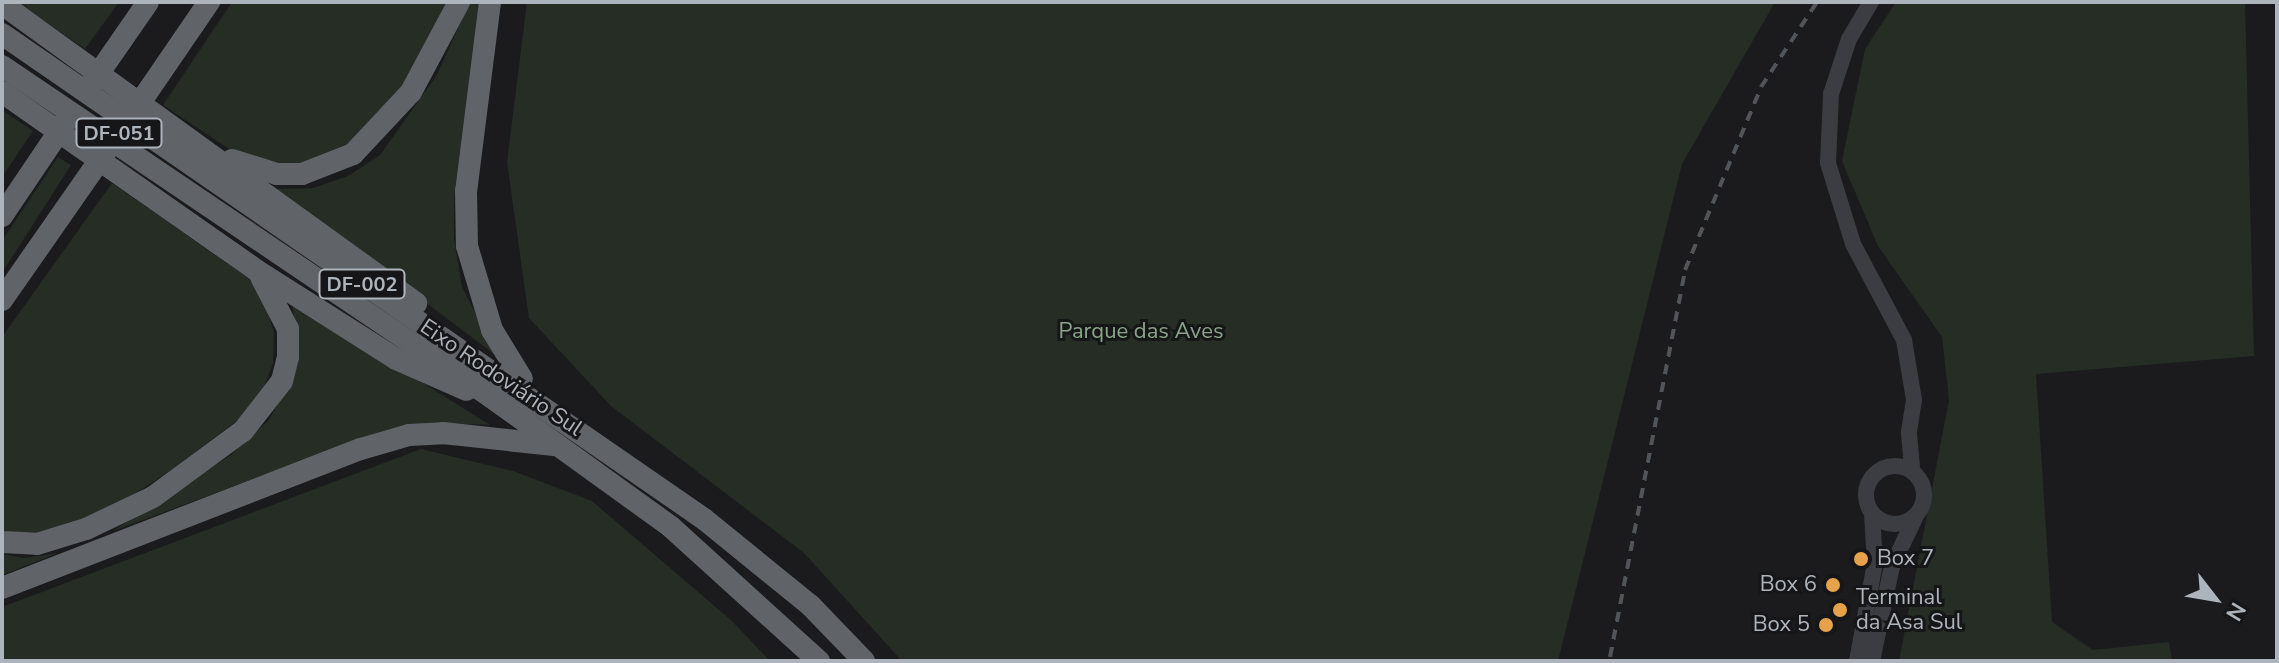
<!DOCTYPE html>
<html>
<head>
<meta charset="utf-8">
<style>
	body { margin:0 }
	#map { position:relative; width:2279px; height:663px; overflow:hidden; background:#1b1b1d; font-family:"Nunito Sans",sans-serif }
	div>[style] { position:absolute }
	.green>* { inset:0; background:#252d25 }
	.tertiary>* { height:16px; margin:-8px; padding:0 8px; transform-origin:8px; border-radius:8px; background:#3c3d42 }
	.tertiary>.ring { margin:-8px; padding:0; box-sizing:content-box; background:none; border:16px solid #3c3d42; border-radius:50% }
	.trunk>* { height:22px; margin:-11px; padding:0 11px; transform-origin:11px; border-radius:11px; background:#606469 }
	.rail>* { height:4px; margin-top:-2px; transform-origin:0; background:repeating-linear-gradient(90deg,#515458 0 10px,transparent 0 18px) }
	.dots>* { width:22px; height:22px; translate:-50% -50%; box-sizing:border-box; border:4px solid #161618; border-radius:50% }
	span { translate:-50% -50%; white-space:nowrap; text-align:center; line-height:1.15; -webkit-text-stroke:6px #161618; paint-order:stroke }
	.shield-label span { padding:2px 6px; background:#161618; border:2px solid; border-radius:6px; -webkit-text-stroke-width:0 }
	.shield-label { font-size:20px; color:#aeb4bb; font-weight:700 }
	.park-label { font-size:22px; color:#88a587 }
	.street-label { font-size:22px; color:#aeb4bb }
	.poi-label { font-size:22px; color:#aeb4bb }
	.left { translate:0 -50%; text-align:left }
	.right { translate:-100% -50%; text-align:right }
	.frame { position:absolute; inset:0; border:4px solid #aeb4bb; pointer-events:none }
	.north { position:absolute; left:2175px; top:559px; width:80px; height:80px; -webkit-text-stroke:6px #161618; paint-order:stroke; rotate:121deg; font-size:22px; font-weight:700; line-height:32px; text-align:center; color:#aeb4bb }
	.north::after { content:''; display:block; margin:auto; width:28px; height:36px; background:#aeb4bb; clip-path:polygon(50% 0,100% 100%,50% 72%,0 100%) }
</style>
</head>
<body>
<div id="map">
	<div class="green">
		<i style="clip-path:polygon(17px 2px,119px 2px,85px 49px)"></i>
		<i style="clip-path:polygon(232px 2px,447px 2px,408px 80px,356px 140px,329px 157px,299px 165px,267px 165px,238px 155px,163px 105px)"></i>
		<i style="clip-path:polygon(470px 2px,480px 2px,454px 196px,454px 239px,462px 287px,498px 357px,275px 189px,313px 188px,348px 176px,380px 155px,437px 75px)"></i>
		<i style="clip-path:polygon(527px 2px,1775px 2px,1682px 164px,1558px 661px,902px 661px,804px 553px,611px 406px,529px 318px,507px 162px)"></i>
		<i style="clip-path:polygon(1896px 2px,2245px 2px,2254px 356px,2036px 374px,2052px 622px,2093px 650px,2169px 642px,2172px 661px,1899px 661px,1949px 400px,1942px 337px,1878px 246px,1842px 161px,1865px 49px)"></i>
		<i style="clip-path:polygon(2px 110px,33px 131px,2px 177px)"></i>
		<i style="clip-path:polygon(58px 157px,71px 165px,2px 273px,2px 241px)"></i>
		<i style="clip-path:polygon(112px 183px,248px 278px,265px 303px,274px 333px,273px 363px,262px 392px,243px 416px,167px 473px,123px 501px,72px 523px,42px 532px,12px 533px,2px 530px,2px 337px)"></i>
		<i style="clip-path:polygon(292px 301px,490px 425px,437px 423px,310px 458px,113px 531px,231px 455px,269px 420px,293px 375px,298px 351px)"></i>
		<i style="clip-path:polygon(421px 449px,513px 471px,592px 501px,732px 621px,770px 661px,2px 661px,2px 607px)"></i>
		<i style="clip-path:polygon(58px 553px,2px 575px,2px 554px,24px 558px)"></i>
	</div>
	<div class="tertiary">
		<i style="left:1871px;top:2px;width:43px;rotate:120.7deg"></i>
		<i style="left:1849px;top:39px;width:58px;rotate:108.1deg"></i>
		<i style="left:1831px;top:94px;width:69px;rotate:92.5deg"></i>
		<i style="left:1828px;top:163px;width:85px;rotate:72.8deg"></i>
		<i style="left:1853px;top:244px;width:109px;rotate:62deg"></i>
		<i style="left:1904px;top:340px;width:61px;rotate:80.5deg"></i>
		<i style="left:1914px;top:400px;width:33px;rotate:99deg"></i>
		<i style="left:1909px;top:433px;width:38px;rotate:85deg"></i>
		<i class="ring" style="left:1866px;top:466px;width:42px;height:42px"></i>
		<i style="left:1857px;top:661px;width:100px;rotate:-79.6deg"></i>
		<i style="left:1875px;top:563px;width:49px;rotate:-93.5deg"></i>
		<i style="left:1872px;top:661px;width:97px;rotate:-78.1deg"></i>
		<i style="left:1892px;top:566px;width:53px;rotate:-64.4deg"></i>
	</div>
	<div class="trunk">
		<i style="left:490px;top:2px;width:191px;rotate:97.2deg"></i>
		<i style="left:466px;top:191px;width:55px;rotate:89deg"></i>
		<i style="left:467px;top:246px;width:88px;rotate:73.4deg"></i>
		<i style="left:492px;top:330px;width:57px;rotate:58.5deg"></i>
		<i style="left:2px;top:4px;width:511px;rotate:35.84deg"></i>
		<i style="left:2px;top:34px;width:853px;rotate:34.64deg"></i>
		<i style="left:704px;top:519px;width:136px;rotate:39.1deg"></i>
		<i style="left:810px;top:605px;width:78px;rotate:46deg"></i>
		<i style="left:2px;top:66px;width:590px;rotate:34.09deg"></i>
		<i style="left:491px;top:397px;width:222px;rotate:35.8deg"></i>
		<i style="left:671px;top:527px;width:200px;rotate:42.2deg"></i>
		<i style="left:92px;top:83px;width:98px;rotate:-55.3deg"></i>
		<i style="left:2px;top:92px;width:310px;rotate:35deg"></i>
		<i style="left:256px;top:270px;width:166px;rotate:32.4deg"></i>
		<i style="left:396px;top:359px;width:77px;rotate:23.6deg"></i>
		<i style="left:133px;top:113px;width:135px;rotate:-55.6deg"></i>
		<i style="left:232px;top:160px;width:47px;rotate:17.3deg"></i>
		<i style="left:277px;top:174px;width:25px"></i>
		<i style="left:302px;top:174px;width:55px;rotate:-21.4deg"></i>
		<i style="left:353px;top:154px;width:85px;rotate:-46.9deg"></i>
		<i style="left:411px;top:92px;width:102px;rotate:-61.9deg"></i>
		<i style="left:2px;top:216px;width:115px;rotate:-56deg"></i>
		<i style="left:2px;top:300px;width:185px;rotate:-55.1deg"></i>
		<i style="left:2px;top:542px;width:35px;rotate:3deg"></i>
		<i style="left:37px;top:544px;width:51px;rotate:-17deg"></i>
		<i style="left:86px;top:529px;width:74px;rotate:-25.5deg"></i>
		<i style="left:153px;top:497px;width:112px;rotate:-36.3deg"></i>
		<i style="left:243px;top:431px;width:63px;rotate:-52deg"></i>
		<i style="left:282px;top:381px;width:25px;rotate:-76deg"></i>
		<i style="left:288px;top:357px;width:28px;rotate:-90deg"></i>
		<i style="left:288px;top:329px;width:59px;rotate:-117.4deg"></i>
		<i style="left:2px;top:588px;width:385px;rotate:-21.2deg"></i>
		<i style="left:361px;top:449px;width:50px;rotate:-16.3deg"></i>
		<i style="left:409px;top:435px;width:34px;rotate:-3deg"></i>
		<i style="left:443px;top:433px;width:112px;rotate:6.2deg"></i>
	</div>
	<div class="rail">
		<i style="left:1610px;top:657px;width:394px;rotate:-79deg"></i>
		<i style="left:1685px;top:270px;width:198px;rotate:-67.4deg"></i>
		<i style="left:1761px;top:87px;width:102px;rotate:-56.6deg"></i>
	</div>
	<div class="dots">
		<i style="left:1861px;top:559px;background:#e6a24a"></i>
		<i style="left:1833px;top:585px;background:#e6a24a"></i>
		<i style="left:1840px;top:610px;background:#e6a24a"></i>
		<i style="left:1826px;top:625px;background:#e6a24a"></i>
	</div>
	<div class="shield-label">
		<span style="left:119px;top:133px">DF-051</span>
		<span style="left:362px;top:284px">DF-002</span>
	</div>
	<div class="park-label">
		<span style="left:1141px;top:332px">Parque das Aves</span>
	</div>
	<div class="street-label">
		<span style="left:501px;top:378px;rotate:34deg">Eixo Rodoviário Sul</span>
	</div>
	<div class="poi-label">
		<span class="left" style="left:1877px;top:559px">Box 7</span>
		<span class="right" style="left:1817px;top:585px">Box 6</span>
		<span class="left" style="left:1856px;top:610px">Terminal<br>da Asa Sul</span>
		<span class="right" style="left:1810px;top:625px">Box 5</span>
	</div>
	<div class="frame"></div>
	<div class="north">N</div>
</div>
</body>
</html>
